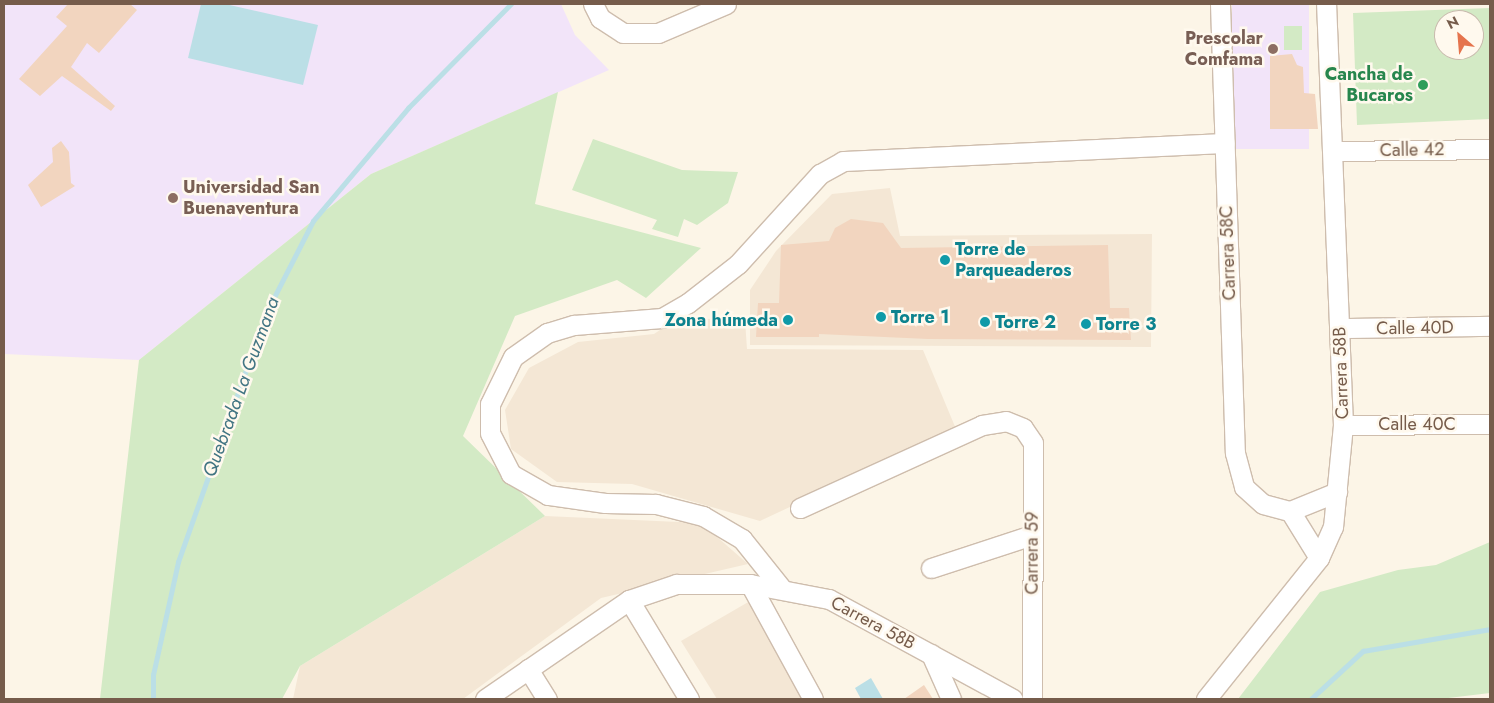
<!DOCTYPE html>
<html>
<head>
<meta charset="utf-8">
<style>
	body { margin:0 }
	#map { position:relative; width:1494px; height:703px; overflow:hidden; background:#fcf5e7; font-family:Jost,sans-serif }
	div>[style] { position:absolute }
	.residential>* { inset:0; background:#f4e7d5 }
	.education>* { inset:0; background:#f2e4f9; transform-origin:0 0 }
	.green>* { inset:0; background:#d3eac5; transform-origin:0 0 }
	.water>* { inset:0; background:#bbdfe6 }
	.stream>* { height:4.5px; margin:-2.25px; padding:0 2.25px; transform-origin:2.25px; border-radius:2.25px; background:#bbdfe6 }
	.building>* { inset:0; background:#f2d5bf }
	.roads { filter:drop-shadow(1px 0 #cebdad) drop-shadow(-1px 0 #cebdad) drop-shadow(0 1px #cebdad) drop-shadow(0 -1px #cebdad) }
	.minor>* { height:19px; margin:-9.5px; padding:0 9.5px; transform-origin:9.5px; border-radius:9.5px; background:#fff }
	.dots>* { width:14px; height:14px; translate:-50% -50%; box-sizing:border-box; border:2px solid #fff9ee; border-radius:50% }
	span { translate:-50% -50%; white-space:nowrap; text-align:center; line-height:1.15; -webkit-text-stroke:5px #fff9ee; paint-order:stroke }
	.education-label { font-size:18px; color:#785e54; font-weight:700 }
	.right { translate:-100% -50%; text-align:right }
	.left { translate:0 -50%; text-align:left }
	.leisure-label { font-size:18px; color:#27864d; font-weight:700 }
	.street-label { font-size:18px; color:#765c4b }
	.culture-label { font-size:18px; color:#0d838f; font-weight:700 }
	.water-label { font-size:19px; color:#427583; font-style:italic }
	.frame { position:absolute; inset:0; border:5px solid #765c4b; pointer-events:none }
	.north { position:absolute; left:1434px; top:10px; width:50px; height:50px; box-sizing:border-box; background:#fff9ee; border:1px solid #c8baad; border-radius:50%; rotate:333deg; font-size:14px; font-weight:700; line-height:20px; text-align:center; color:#765c4b }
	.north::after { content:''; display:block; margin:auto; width:18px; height:22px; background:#e5744d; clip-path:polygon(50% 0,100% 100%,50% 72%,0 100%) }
</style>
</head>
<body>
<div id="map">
	<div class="residential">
		<i style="clip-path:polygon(890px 188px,900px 236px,1152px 234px,1151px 347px,750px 345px,750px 290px,776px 251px,832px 194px)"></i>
		<i style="clip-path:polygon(678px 318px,745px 320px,747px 349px,923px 350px,956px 429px,760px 521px,632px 484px,557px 482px,511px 449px,505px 410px,529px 368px,578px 342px,654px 334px)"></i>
		<i style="clip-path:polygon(545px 516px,701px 523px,748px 564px,601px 598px,463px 699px,293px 699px,300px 666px)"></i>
		<i style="clip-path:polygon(750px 601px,804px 699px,717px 699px,681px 641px)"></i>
	</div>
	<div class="education">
		<i style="clip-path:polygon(4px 4px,561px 4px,575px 35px,609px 70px,371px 174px,139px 360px,4px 354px)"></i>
		<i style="left:1232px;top:4px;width:77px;height:145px"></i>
	</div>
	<div class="green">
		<i style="clip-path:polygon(evenodd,1490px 8px,1490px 119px,1357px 125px,1353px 13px,1490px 8px,1444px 20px,1474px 20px,1474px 50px,1444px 50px,1444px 20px)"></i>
		<i style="left:1284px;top:26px;width:18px;height:24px"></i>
		<i style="clip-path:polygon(558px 92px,535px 204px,701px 248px,646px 298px,617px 280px,515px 316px,463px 436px,545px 516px,300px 666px,282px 699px,100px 699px,139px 360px,371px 174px)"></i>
		<i style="clip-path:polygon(593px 139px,682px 170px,738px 172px,728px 203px,697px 225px,684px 219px,678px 237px,652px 229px,657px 220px,572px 190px)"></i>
		<i style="clip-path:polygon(1490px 542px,1490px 693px,1440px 699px,1238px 699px,1320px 592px,1398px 570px,1436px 565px)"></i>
	</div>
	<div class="water">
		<i style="clip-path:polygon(201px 4px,225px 4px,318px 25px,303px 85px,188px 58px)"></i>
		<i style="clip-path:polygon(871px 678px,883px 699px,861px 699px,855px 688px)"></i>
	</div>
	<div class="stream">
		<i style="left:153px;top:699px;width:24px;rotate:-90deg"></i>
		<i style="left:153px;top:675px;width:116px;rotate:-77.5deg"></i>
		<i style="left:178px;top:562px;width:264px;rotate:-70.5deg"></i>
		<i style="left:266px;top:313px;width:103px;rotate:-62.9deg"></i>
		<i style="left:313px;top:221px;width:148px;rotate:-49.9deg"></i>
		<i style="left:408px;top:108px;width:146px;rotate:-45.3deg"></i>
		<i style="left:1311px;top:699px;width:71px;rotate:-42.7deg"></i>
		<i style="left:1363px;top:651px;width:129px;rotate:-9.8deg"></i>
	</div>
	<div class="building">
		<i style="clip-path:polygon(68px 4px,130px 4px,137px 10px,99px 53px,87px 43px,71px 67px,115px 106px,111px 111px,62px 76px,40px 96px,19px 79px,67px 26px,56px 17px)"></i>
		<i style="clip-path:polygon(1292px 54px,1297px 65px,1303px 67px,1304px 93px,1315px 94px,1318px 129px,1270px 129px,1270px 56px)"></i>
		<i style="clip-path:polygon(61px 141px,69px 152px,71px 183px,75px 186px,41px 207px,28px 185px,53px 162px,52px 148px)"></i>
		<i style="clip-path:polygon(851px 219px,883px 223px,901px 248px,1108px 245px,1110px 308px,1129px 308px,1131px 340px,928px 339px,819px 334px,819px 337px,756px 337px,758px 303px,779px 303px,781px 245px,829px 241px,835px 228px)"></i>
		<i style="clip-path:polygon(924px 685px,933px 699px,904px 699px)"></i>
	</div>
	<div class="roads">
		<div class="minor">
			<i style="left:593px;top:4px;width:16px;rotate:63deg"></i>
			<i style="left:600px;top:18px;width:27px;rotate:33deg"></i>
			<i style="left:623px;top:33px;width:35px"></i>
			<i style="left:658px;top:33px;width:74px;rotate:-23.1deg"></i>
			<i style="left:1220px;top:4px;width:449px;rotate:88.1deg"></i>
			<i style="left:1235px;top:453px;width:35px;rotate:75deg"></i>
			<i style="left:1244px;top:487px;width:25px;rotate:42deg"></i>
			<i style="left:1263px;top:504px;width:28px;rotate:15deg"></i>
			<i style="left:1290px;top:511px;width:51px;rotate:-22deg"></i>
			<i style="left:1334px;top:151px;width:156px;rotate:-0.7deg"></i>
			<i style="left:1340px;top:328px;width:150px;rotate:-0.8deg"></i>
			<i style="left:1343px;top:425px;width:147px;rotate:-0.4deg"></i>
			<i style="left:800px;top:508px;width:200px;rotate:-24.5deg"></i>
			<i style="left:982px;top:425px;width:24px;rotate:-9deg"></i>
			<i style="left:1006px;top:421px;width:18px;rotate:22deg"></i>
			<i style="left:1023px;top:428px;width:18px;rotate:56deg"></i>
			<i style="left:1033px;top:443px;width:256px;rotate:90.2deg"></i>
			<i style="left:1290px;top:511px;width:55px;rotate:58.3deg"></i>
			<i style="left:931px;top:568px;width:106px;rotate:-18.1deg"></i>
			<i style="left:750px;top:584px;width:131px;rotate:61.3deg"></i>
			<i style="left:782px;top:589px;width:64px;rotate:-128.7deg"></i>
			<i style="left:742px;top:539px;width:45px;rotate:-149.5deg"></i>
			<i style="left:703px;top:516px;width:49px;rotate:-165.7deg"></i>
			<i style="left:656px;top:504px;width:51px;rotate:-178.9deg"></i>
			<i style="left:605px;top:503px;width:58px;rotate:-172deg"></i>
			<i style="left:548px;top:495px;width:43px;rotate:-150.4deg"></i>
			<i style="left:511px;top:474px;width:46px;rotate:-117.1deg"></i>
			<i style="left:490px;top:433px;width:29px;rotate:-90deg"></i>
			<i style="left:490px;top:404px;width:52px;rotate:-63.9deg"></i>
			<i style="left:513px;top:357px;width:42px;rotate:-35.2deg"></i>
			<i style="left:547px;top:333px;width:28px;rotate:-17deg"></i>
			<i style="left:574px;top:325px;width:88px;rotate:-4.5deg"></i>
			<i style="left:662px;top:318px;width:30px;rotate:-30deg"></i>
			<i style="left:688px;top:303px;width:63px;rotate:-38deg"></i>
			<i style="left:738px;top:264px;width:122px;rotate:-47.7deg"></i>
			<i style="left:820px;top:174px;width:26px;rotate:-29deg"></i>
			<i style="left:843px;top:161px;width:382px;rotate:-2.7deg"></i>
			<i style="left:629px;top:600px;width:116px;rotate:58.8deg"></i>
			<i style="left:931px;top:654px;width:49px;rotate:66deg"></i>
			<i style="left:528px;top:669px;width:36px;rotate:58deg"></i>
			<i style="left:485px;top:699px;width:175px;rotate:-34.5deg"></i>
			<i style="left:629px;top:600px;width:50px;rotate:-18.8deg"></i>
			<i style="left:676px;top:584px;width:74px"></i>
			<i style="left:750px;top:584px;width:80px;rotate:10.8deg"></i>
			<i style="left:829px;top:599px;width:209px;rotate:28.5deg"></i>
			<i style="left:1206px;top:699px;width:181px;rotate:-51.3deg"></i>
			<i style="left:1319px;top:558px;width:34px;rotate:-66deg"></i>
			<i style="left:1333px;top:527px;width:102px;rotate:-84.4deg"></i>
			<i style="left:1343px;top:425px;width:421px;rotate:-92.3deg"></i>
		</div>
	</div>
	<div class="dots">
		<i style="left:1273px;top:49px;background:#8d6e63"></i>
		<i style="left:1423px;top:85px;background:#2e9e5b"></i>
		<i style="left:173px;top:198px;background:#8d6e63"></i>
		<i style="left:945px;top:260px;background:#0f9aa8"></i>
		<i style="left:881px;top:317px;background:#0f9aa8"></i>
		<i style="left:788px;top:320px;background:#0f9aa8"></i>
		<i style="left:985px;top:322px;background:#0f9aa8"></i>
		<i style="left:1086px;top:324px;background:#0f9aa8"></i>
	</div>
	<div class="education-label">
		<span class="right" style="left:1263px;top:49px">Prescolar<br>Comfama</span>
		<span class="left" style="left:183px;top:198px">Universidad San<br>Buenaventura</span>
	</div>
	<div class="leisure-label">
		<span class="right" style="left:1413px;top:85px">Cancha de<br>Bucaros</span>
	</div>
	<div class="street-label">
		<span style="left:1412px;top:150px;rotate:-1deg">Calle 42</span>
		<span style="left:1228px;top:253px;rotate:-92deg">Carrera 58C</span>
		<span style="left:1415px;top:328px;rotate:-1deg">Calle 40D</span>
		<span style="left:1341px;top:373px;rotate:-92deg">Carrera 58B</span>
		<span style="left:1417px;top:424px">Calle 40C</span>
		<span style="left:1032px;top:553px;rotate:-90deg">Carrera 59</span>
		<span style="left:873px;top:623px;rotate:28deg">Carrera 58B</span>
	</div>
	<div class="culture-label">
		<span class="left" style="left:955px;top:260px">Torre de<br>Parqueaderos</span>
		<span class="left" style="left:891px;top:317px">Torre 1</span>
		<span class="right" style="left:778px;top:320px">Zona húmeda</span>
		<span class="left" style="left:995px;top:322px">Torre 2</span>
		<span class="left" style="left:1096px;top:324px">Torre 3</span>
	</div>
	<div class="water-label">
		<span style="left:241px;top:387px;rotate:-70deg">Quebrada La Guzmana</span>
	</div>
	<div class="frame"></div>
	<div class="north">N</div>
</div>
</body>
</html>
